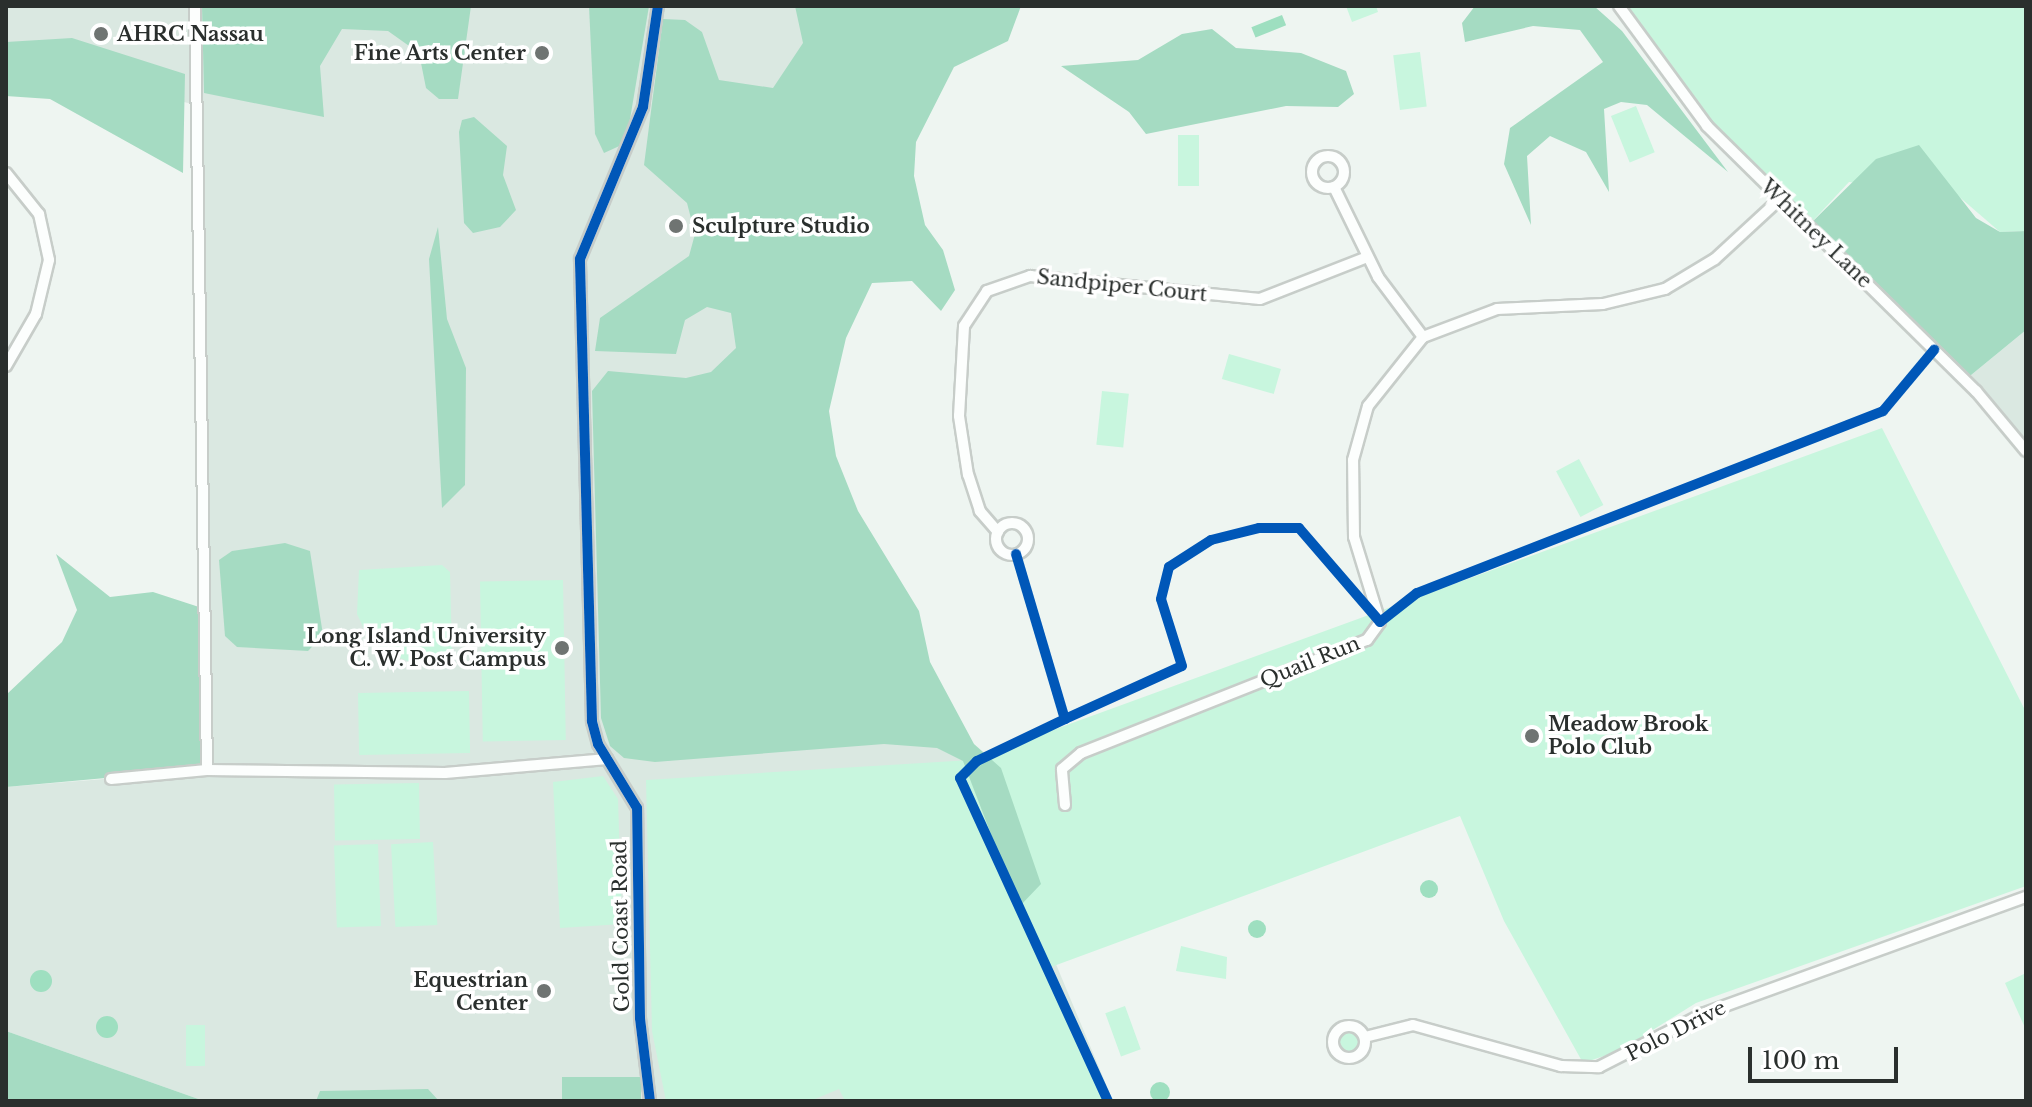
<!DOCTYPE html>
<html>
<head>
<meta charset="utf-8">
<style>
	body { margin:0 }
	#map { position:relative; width:2032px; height:1107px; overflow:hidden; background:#eef5f1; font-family:"Libre Baskerville",serif }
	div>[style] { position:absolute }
	.built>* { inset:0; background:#dae8e1 }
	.green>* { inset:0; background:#c8f6de; transform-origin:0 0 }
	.round { border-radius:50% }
	.forest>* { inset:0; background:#a5dbc2; transform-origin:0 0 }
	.water>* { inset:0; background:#9edfc0; transform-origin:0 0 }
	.roads { filter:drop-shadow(2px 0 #c7cdc9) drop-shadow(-2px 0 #c7cdc9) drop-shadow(0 2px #c7cdc9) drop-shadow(0 -2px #c7cdc9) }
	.minor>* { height:10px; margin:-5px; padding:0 5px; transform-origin:5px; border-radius:5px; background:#fcfefd }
	.minor>.ring { margin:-5px; padding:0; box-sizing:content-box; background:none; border:10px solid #fcfefd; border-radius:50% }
	.cycleway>* { height:10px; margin:-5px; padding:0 5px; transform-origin:5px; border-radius:5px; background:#0057b8 }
	.dots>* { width:22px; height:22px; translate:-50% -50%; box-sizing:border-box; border:4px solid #fff; border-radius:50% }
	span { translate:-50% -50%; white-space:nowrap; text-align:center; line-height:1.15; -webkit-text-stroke:7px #fff; paint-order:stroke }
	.poi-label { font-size:20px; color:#2a2f2d; font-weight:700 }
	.left { translate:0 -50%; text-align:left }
	.right { translate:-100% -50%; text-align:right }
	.street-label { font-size:20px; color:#2a2f2d }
	.frame { position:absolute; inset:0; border:8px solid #2a2f2d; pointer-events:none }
	.scale { position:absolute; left:1748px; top:1047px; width:150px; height:36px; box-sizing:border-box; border:4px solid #2a2f2d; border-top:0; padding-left:10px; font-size:24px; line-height:28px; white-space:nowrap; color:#2a2f2d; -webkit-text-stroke:6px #fff; paint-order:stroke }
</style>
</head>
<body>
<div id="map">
	<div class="built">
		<i style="clip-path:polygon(6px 6px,959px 6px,792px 410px,971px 760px,1113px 1101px,204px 1101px,6px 1031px,6px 787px,214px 770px,197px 105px,6px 62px)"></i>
		<i style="clip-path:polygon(2026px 330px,2026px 451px,1965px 380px)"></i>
	</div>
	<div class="green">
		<i style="clip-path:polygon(1346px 6px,1376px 6px,1378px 12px,1352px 22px)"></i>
		<i style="clip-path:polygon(2026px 6px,2026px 231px,2000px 232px,1956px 194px,1849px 182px,1808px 226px,1707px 126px,1621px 8px)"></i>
		<i style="left:1420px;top:52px;width:55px;height:27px;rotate:83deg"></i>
		<i style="left:1636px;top:106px;width:50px;height:27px;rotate:68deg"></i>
		<i style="left:1178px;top:135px;width:21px;height:51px"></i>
		<i style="left:1229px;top:354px;width:54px;height:26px;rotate:16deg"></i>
		<i style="left:1102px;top:391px;width:27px;height:54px;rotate:6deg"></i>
		<i style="clip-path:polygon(1882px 428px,2026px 712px,2026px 886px,1696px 1003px,1619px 1051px,1583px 1063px,1504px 921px,1460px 816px,1051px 967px,1103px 1101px,845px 1101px,839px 1089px,810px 1101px,666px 1101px,652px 1031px,646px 780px,971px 760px)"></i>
		<i style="left:1579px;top:459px;width:52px;height:26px;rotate:62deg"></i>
		<i style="clip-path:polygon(442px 565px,450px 572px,452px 655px,408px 661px,373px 648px,357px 614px,359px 570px)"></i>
		<i style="left:563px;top:580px;width:160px;height:83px;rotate:89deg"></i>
		<i style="left:469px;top:691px;width:62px;height:111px;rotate:89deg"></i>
		<i style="clip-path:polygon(603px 776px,618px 799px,622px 924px,560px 928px,553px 782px)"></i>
		<i style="left:419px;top:783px;width:56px;height:85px;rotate:89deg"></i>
		<i style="left:433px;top:842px;width:83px;height:42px;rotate:87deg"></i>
		<i style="left:378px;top:844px;width:82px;height:44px;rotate:88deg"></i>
		<i style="clip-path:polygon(1181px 946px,1227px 957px,1226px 979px,1176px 971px)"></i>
		<i style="clip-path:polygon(2026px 973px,2026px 1030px,2005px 983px)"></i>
		<i style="left:1125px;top:1006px;width:46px;height:21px;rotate:70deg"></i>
		<i style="left:205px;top:1025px;width:41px;height:19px;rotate:90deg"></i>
		<i class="round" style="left:1335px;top:1028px;width:28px;height:28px"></i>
	</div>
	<div class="forest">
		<i style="clip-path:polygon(202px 6px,471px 6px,458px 99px,439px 99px,426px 88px,419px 53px,388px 31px,342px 29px,320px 66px,324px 117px,204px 93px)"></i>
		<i style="clip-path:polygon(589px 6px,649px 6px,626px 143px,604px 153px,595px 134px)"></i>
		<i style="clip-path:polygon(795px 6px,1021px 6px,1008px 41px,954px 67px,916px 142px,914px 176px,925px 225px,943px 250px,955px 290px,941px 311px,912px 281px,872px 283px,846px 338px,829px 411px,836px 456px,858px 511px,919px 611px,930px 662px,974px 744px,1001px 768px,1041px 884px,1019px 907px,963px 761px,937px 748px,884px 744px,655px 762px,624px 758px,610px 746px,601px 718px,592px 391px,608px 371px,686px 378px,711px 372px,736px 348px,731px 313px,707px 307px,685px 320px,676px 354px,595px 351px,600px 318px,689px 256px,695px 234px,687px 203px,644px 165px,663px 19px,685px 20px,702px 32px,719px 80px,773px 88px,803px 43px)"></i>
		<i style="clip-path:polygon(1475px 6px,1594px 6px,1622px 31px,1728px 172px,1647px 105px,1621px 102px,1604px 109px,1609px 192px,1586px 152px,1550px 136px,1527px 156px,1531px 225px,1504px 164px,1510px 128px,1603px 62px,1580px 30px,1533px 26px,1465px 42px,1462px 23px)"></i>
		<i style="clip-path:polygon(1212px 29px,1236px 48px,1301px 53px,1346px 71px,1354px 94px,1338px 107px,1286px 106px,1146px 134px,1129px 112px,1061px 66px,1138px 60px,1182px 34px)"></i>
		<i style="clip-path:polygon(72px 38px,185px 74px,183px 173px,50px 99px,6px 96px,6px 42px)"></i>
		<i style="clip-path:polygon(474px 117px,507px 146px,503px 175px,516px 210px,500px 227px,473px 233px,464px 223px,459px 132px,462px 120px)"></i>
		<i style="clip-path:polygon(1919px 145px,1976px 218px,2000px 232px,2026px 231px,2026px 330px,1965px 380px,1808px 226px,1876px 159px)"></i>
		<i style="clip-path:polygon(438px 227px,447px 319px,466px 368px,465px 485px,442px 508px,429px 259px)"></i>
		<i style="clip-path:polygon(285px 543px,310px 551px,323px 635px,308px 651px,237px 647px,225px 636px,219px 560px,232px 551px)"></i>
		<i style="clip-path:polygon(56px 554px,110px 597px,153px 592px,199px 607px,205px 769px,6px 787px,6px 695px,62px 642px,77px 610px)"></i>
		<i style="clip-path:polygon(6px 1031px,204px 1101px,6px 1101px)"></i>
		<i style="left:562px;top:1077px;width:79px;height:25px"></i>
		<i style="clip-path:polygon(428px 1089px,439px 1101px,316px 1101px,320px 1091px)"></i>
	</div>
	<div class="water">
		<i style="left:1282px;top:15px;width:11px;height:33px;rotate:68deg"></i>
		<i class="round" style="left:1420px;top:880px;width:18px;height:18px"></i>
		<i class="round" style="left:1248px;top:920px;width:18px;height:18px"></i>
		<i class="round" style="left:30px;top:970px;width:22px;height:22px"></i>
		<i class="round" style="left:96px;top:1016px;width:22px;height:22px"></i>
		<i class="round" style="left:1150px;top:1082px;width:20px;height:20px"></i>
	</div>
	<div class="roads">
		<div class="minor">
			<i style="left:195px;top:6px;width:764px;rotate:89.1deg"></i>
			<i style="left:1619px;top:6px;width:149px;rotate:53.7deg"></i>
			<i style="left:1707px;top:126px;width:378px;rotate:44.6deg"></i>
			<i style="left:1976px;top:391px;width:78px;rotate:50.2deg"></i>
			<i class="ring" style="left:1312px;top:156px;width:22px;height:22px"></i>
			<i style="left:6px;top:173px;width:53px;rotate:51.2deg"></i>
			<i style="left:39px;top:214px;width:47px;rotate:77.7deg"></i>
			<i style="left:49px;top:260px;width:56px;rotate:103.5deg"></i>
			<i style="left:36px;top:314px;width:60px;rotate:120deg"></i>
			<i style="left:1334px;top:187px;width:100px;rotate:63.9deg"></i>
			<i style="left:1378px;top:277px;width:75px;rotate:53.1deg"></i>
			<i class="ring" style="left:996px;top:523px;width:22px;height:22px"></i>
			<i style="left:998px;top:532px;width:28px;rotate:-131deg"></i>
			<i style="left:980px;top:511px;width:38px;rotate:-108deg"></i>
			<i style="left:968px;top:475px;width:60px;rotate:-98.7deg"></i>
			<i style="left:959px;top:416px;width:90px;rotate:-86.8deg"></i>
			<i style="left:964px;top:326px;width:42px;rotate:-56.7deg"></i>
			<i style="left:987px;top:291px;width:46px;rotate:-19.2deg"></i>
			<i style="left:1030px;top:276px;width:231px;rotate:5.7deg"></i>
			<i style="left:1260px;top:299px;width:115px;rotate:-21.4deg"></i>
			<i style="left:111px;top:779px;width:96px;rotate:-5.4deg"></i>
			<i style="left:207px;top:770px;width:238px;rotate:0.7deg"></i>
			<i style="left:445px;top:773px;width:163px;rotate:-4.9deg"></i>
			<i style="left:1065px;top:805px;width:36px;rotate:-95deg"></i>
			<i style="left:1062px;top:769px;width:25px;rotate:-40deg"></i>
			<i style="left:1081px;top:753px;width:308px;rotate:-21.6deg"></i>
			<i style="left:1367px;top:640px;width:22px;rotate:-54deg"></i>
			<i style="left:1380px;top:622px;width:89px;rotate:-107deg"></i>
			<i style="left:1354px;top:537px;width:77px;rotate:-90.7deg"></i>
			<i style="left:1353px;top:460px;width:56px;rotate:-74.5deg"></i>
			<i style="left:1368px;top:406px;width:88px;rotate:-51.4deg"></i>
			<i style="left:1423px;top:337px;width:79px;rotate:-20.7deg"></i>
			<i style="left:1497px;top:309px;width:106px;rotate:-2.7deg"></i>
			<i style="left:1603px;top:304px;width:64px;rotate:-13.6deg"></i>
			<i style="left:1665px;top:289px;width:58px;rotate:-31deg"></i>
			<i style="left:1715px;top:259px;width:88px;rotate:-42.7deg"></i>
			<i class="ring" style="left:1333px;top:1026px;width:22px;height:22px"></i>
			<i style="left:1365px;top:1037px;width:49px;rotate:-14deg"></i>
			<i style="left:1413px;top:1025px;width:154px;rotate:15.5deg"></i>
			<i style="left:1561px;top:1066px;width:38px;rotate:2deg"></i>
			<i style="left:1599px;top:1067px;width:119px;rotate:-27deg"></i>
			<i style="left:1705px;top:1013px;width:341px;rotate:-19.9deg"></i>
			<i style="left:650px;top:1101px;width:84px;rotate:-96.9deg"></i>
			<i style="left:640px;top:1018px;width:210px;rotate:-90.8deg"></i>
			<i style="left:637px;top:808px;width:75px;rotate:-121.4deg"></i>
			<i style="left:598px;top:744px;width:24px;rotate:-105deg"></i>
			<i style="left:592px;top:721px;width:462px;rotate:-91.5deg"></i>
			<i style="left:580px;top:259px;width:165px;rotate:-67.5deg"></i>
			<i style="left:643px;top:107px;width:102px;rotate:-81.6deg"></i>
		</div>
	</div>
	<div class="cycleway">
		<i style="left:1016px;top:554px;width:172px;rotate:73.5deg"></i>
		<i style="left:1065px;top:719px;width:128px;rotate:-24.4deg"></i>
		<i style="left:1182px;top:666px;width:70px;rotate:-107.4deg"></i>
		<i style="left:1161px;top:599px;width:33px;rotate:-76deg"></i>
		<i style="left:1169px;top:567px;width:50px;rotate:-32.7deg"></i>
		<i style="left:1211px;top:540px;width:49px;rotate:-14deg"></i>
		<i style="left:1259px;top:528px;width:40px"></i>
		<i style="left:1299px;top:528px;width:124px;rotate:49.2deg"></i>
		<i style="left:1380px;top:622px;width:47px;rotate:-38.1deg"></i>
		<i style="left:1417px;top:593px;width:500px;rotate:-21.33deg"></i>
		<i style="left:1883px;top:411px;width:80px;rotate:-50.1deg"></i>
		<i style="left:1065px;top:719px;width:98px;rotate:154.5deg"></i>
		<i style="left:977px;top:761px;width:24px;rotate:135deg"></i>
		<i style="left:960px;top:778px;width:355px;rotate:65.4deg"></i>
		<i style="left:650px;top:1101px;width:84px;rotate:-96.9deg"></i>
		<i style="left:640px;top:1018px;width:210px;rotate:-90.8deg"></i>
		<i style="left:637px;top:808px;width:75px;rotate:-121.4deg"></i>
		<i style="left:598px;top:744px;width:24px;rotate:-105deg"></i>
		<i style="left:592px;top:721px;width:462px;rotate:-91.5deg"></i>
		<i style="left:580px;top:259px;width:165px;rotate:-67.5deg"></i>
		<i style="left:643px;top:107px;width:102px;rotate:-81.6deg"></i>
	</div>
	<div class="dots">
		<i style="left:101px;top:34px;background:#6f7472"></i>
		<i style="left:542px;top:53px;background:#6f7472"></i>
		<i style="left:676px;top:226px;background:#6f7472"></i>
		<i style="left:562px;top:648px;background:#6f7472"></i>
		<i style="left:1532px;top:736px;background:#6f7472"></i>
		<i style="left:544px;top:991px;background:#6f7472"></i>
	</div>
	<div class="poi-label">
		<span class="left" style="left:117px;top:34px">AHRC Nassau</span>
		<span class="right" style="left:526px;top:53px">Fine Arts Center</span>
		<span class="left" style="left:692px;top:226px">Sculpture Studio</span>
		<span class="right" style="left:546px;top:648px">Long Island University<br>C. W. Post Campus</span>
		<span class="left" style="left:1548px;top:736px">Meadow Brook<br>Polo Club</span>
		<span class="right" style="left:528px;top:992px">Equestrian<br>Center</span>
	</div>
	<div class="street-label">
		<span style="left:1816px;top:234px;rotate:44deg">Whitney Lane</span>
		<span style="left:1122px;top:286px;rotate:6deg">Sandpiper Court</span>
		<span style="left:1310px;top:662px;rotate:-22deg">Quail Run</span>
		<span style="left:621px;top:926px;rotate:-91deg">Gold Coast Road</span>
		<span style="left:1676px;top:1031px;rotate:-27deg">Polo Drive</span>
	</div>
	<div class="frame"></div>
	<div class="scale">100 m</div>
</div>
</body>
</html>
